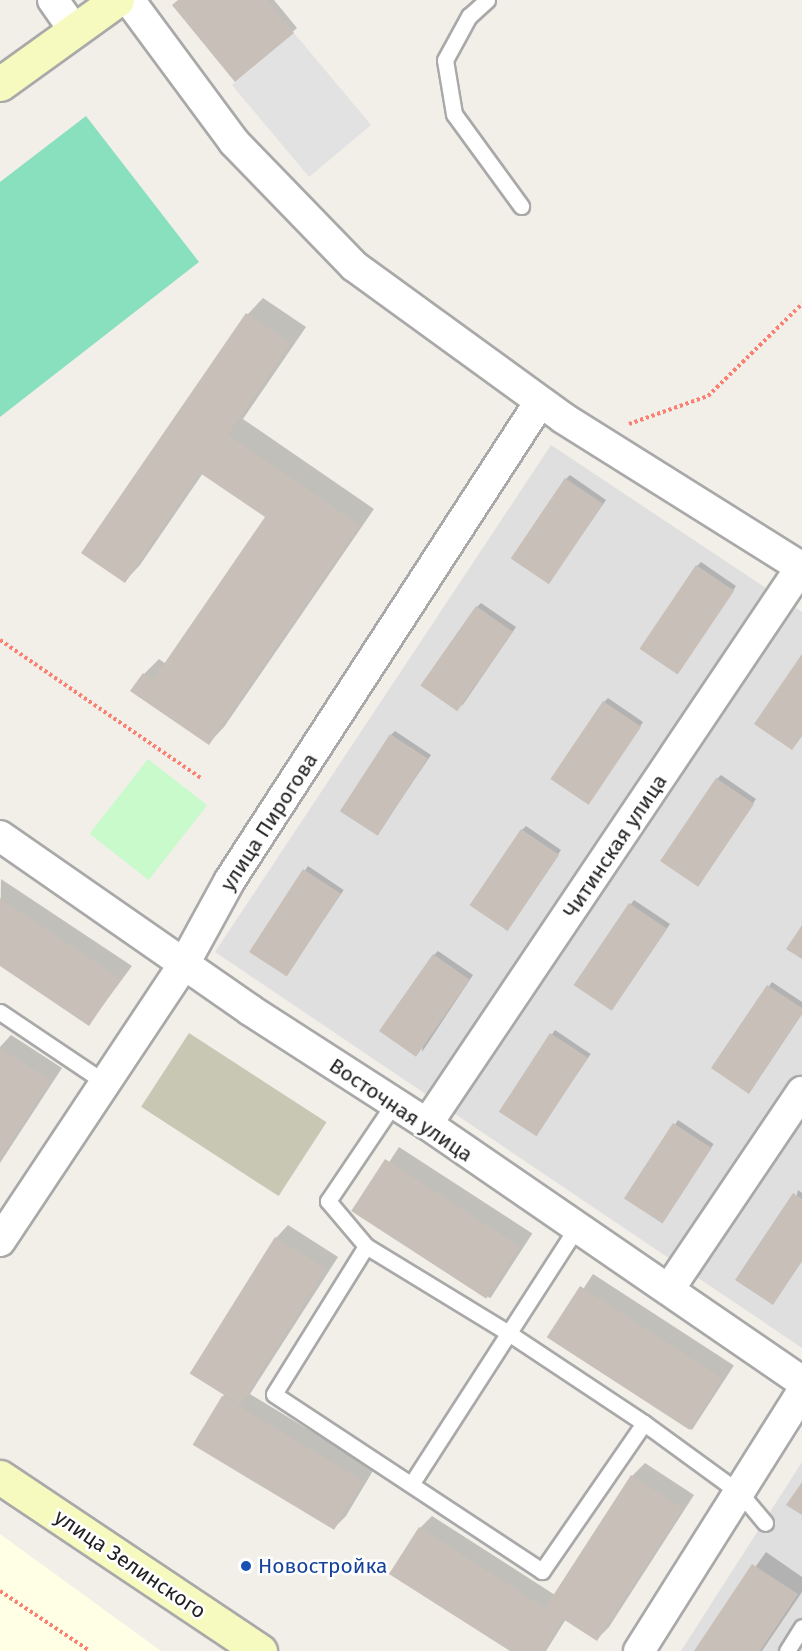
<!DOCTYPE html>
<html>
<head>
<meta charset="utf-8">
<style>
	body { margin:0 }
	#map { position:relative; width:802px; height:1651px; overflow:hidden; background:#f2efe9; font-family:"Fira Sans",sans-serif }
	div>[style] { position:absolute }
	.residential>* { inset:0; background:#e0dfdf }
	.education>* { inset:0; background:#ffffe5 }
	.construction>* { inset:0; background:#c7c7b4; transform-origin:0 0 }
	.park>* { inset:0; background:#c8facc; transform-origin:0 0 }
	.pitch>* { inset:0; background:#88e0be }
	.parking>* { inset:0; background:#e2e2e2; transform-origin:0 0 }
	.shadow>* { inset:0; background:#0003; transform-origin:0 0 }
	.building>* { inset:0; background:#c7bfb8; transform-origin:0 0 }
	.path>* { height:4px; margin-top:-2px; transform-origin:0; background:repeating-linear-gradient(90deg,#fa8072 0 3px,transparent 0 6px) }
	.roads { filter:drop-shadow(2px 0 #a9a9a9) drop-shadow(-2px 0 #a9a9a9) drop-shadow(0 2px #a9a9a9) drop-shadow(0 -2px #a9a9a9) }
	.lane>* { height:15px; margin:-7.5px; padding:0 7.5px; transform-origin:7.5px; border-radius:7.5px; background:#fff }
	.street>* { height:30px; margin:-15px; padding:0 15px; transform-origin:15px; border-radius:15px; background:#fff }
	.secondary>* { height:33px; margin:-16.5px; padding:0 16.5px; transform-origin:16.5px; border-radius:16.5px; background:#f7fabf }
	.dots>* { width:16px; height:16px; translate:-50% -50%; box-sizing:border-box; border:3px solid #fff; border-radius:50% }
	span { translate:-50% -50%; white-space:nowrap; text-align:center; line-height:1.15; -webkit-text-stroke:5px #fff; paint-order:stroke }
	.street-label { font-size:21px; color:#222 }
	.transit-label { font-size:21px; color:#164399 }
	.left { translate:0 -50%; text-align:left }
</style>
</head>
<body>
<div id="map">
	<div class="residential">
		<i style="clip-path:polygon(551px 445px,802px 612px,802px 1348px,215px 952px)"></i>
		<i style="clip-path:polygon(802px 1462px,802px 1651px,681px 1651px)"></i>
	</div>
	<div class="education">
		<i style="clip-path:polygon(0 1534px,161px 1651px,0 1651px)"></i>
	</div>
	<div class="construction">
		<i style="left:189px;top:1033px;width:164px;height:88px;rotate:33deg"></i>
	</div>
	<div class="park">
		<i style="left:148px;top:759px;width:75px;height:95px;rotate:38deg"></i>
	</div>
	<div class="pitch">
		<i style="clip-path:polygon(86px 116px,199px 262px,0 417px,0 182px)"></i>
	</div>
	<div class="parking">
		<i style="left:294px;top:33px;width:120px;height:81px;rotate:50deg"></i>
	</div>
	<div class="shadow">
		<i style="clip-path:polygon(179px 0,274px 0,297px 28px,235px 80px)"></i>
		<i style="clip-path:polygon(263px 298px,306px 327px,243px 419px,374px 509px,224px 727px,209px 743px,144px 674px,159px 659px,166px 664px,267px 517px,203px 473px,140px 565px,125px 581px,83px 552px,248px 314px)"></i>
		<i style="clip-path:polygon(570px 475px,606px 500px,552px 578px,566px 479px)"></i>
		<i style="clip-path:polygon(701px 562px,736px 586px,681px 669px,697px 566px)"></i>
		<i style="clip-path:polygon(481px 603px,516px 627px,462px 706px,477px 607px)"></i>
		<i style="clip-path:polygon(608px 698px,643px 722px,592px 799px,604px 702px)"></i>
		<i style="clip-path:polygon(395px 731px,431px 755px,380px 830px,391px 735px)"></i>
		<i style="clip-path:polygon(721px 775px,756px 799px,701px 881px,717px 779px)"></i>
		<i style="clip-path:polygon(526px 826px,561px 850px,511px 925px,522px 830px)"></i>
		<i style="left:308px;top:866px;width:43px;height:102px;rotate:34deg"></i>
		<i style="clip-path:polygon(1px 879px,132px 966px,89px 1024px,0 965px)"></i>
		<i style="clip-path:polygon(634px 900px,670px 924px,612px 1008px,631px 904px)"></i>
		<i style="clip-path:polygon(438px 951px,473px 975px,422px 1052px,434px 955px)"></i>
		<i style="clip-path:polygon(772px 982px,802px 1002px,802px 1014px,749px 1092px,713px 1068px)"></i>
		<i style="left:555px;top:1030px;width:43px;height:98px;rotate:34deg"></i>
		<i style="clip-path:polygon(11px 1035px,62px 1068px,0 1163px,0 1047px)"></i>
		<i style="left:678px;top:1120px;width:43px;height:94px;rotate:34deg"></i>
		<i style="left:399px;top:1147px;width:159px;height:77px;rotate:33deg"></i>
		<i style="clip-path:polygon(798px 1190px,802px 1193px,802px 1261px,773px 1303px)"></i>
		<i style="clip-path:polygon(288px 1225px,338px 1257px,250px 1394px,374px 1469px,346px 1516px,333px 1529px,223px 1397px,276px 1238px)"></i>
		<i style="left:593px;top:1274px;width:168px;height:77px;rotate:33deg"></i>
		<i style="clip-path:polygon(645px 1463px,694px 1495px,609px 1627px,597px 1639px,566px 1619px,546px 1651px,513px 1651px,420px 1528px,432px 1516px,555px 1595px,632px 1476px)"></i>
		<i style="clip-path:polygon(766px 1552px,802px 1577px,802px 1592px,762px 1651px,696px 1651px)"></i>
	</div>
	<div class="building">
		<i style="clip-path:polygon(178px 0,267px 0,294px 33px,235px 82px,172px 5px)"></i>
		<i style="clip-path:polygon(246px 313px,291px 343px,228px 435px,360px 525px,209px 745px,130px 691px,143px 673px,153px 680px,265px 517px,200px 473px,125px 583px,81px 553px)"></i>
		<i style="left:565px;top:478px;width:46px;height:97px;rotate:34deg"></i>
		<i style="left:696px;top:565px;width:46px;height:101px;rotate:34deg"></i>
		<i style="left:476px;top:606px;width:45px;height:97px;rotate:35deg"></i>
		<i style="clip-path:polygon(802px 654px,802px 736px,792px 750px,754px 724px)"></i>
		<i style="left:603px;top:701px;width:46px;height:94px;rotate:34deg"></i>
		<i style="left:390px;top:734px;width:45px;height:92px;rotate:33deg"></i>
		<i style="left:716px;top:778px;width:46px;height:100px;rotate:34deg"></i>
		<i style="left:521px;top:829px;width:46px;height:92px;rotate:34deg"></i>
		<i style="left:303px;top:869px;width:45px;height:99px;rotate:33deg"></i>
		<i style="clip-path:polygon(0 898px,121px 979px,89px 1026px,0 966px)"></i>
		<i style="left:629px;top:903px;width:46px;height:99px;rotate:34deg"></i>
		<i style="clip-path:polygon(802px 925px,802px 959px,786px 949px)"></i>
		<i style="left:433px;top:954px;width:45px;height:94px;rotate:35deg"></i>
		<i style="clip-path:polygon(767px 985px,802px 1008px,802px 1014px,749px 1094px,711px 1068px)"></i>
		<i style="left:550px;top:1033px;width:45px;height:94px;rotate:33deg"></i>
		<i style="clip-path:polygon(0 1048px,51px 1080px,0 1159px)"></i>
		<i style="left:673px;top:1123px;width:46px;height:90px;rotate:33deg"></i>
		<i style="left:385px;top:1159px;width:161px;height:62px;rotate:33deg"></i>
		<i style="clip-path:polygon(793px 1193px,802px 1199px,802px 1261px,773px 1305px,735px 1280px)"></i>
		<i style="left:275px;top:1237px;width:60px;height:161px;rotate:32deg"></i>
		<i style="left:580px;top:1286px;width:170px;height:61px;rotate:33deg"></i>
		<i style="left:222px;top:1396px;width:165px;height:57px;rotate:31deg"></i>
		<i style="clip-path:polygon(631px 1475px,683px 1508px,597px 1641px,563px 1619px,543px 1651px,510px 1651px,389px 1574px,419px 1527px,545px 1608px)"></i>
		<i style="clip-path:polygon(802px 1482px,802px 1515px,786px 1505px)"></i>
		<i style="clip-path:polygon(752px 1564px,798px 1594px,760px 1651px,694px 1651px)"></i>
	</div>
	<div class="path">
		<i style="left:629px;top:424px;width:84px;rotate:-19.5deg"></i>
		<i style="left:708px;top:396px;width:132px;rotate:-44.4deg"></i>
		<i style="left:0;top:640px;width:244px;rotate:34.5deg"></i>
		<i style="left:0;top:1591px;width:108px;rotate:33.7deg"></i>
	</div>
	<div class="roads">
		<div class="lane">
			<i style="left:487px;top:0;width:24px;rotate:138deg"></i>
			<i style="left:469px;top:16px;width:50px;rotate:118.6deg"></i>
			<i style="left:445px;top:60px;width:55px;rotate:80.5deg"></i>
			<i style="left:454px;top:114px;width:114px;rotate:53.9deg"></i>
			<i style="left:0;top:1012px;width:125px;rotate:33.9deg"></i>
			<i style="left:366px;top:1246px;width:165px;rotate:31.4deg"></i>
			<i style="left:507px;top:1332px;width:164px;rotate:33.6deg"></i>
			<i style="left:644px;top:1423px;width:180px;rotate:124.6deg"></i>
			<i style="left:542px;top:1571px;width:321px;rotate:-146.6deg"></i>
			<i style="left:274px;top:1394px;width:174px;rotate:-58.1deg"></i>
			<i style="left:366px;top:1246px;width:59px;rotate:-130.2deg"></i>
			<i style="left:328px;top:1201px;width:118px;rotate:-56deg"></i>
			<i style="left:644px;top:1423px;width:119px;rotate:36.1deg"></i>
			<i style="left:740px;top:1493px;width:39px;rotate:50deg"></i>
			<i style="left:412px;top:1483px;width:301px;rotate:-57.2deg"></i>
			<i style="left:787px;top:1651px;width:28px;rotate:-58deg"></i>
		</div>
		<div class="street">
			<i style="left:53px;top:0;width:38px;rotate:55deg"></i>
			<i style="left:129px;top:0;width:177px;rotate:53.5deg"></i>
			<i style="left:234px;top:142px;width:173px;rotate:45.9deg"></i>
			<i style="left:354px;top:266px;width:258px;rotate:36deg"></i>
			<i style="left:563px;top:418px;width:282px;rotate:32.1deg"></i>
			<i style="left:0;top:836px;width:305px;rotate:34.8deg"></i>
			<i style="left:250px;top:1010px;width:211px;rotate:32.8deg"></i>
			<i style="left:427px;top:1124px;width:455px;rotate:34.5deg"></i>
			<i style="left:427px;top:1124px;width:672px;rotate:-56.1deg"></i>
			<i style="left:0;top:1241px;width:333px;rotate:-56.4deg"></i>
			<i style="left:184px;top:964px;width:96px;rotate:-61.3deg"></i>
			<i style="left:230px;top:880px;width:570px;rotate:-57.04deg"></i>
			<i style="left:669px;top:1289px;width:238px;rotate:-56deg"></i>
			<i style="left:639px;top:1651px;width:306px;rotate:-57.8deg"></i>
		</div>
		<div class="secondary">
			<i style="left:0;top:84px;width:144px;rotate:-35.7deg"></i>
			<i style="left:0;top:1477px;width:313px;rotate:33.8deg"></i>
		</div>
	</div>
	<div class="dots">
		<i style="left:246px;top:1566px;background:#1a4fb4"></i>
	</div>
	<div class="street-label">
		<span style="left:269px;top:822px;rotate:-57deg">улица Пирогова</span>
		<span style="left:615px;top:846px;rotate:-56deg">Читинская улица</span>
		<span style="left:401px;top:1110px;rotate:34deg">Восточная улица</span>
		<span style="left:130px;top:1564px;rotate:34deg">улица Зелинского</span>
	</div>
	<div class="transit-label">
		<span class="left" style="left:258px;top:1566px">Новостройка</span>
	</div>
</div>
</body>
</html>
